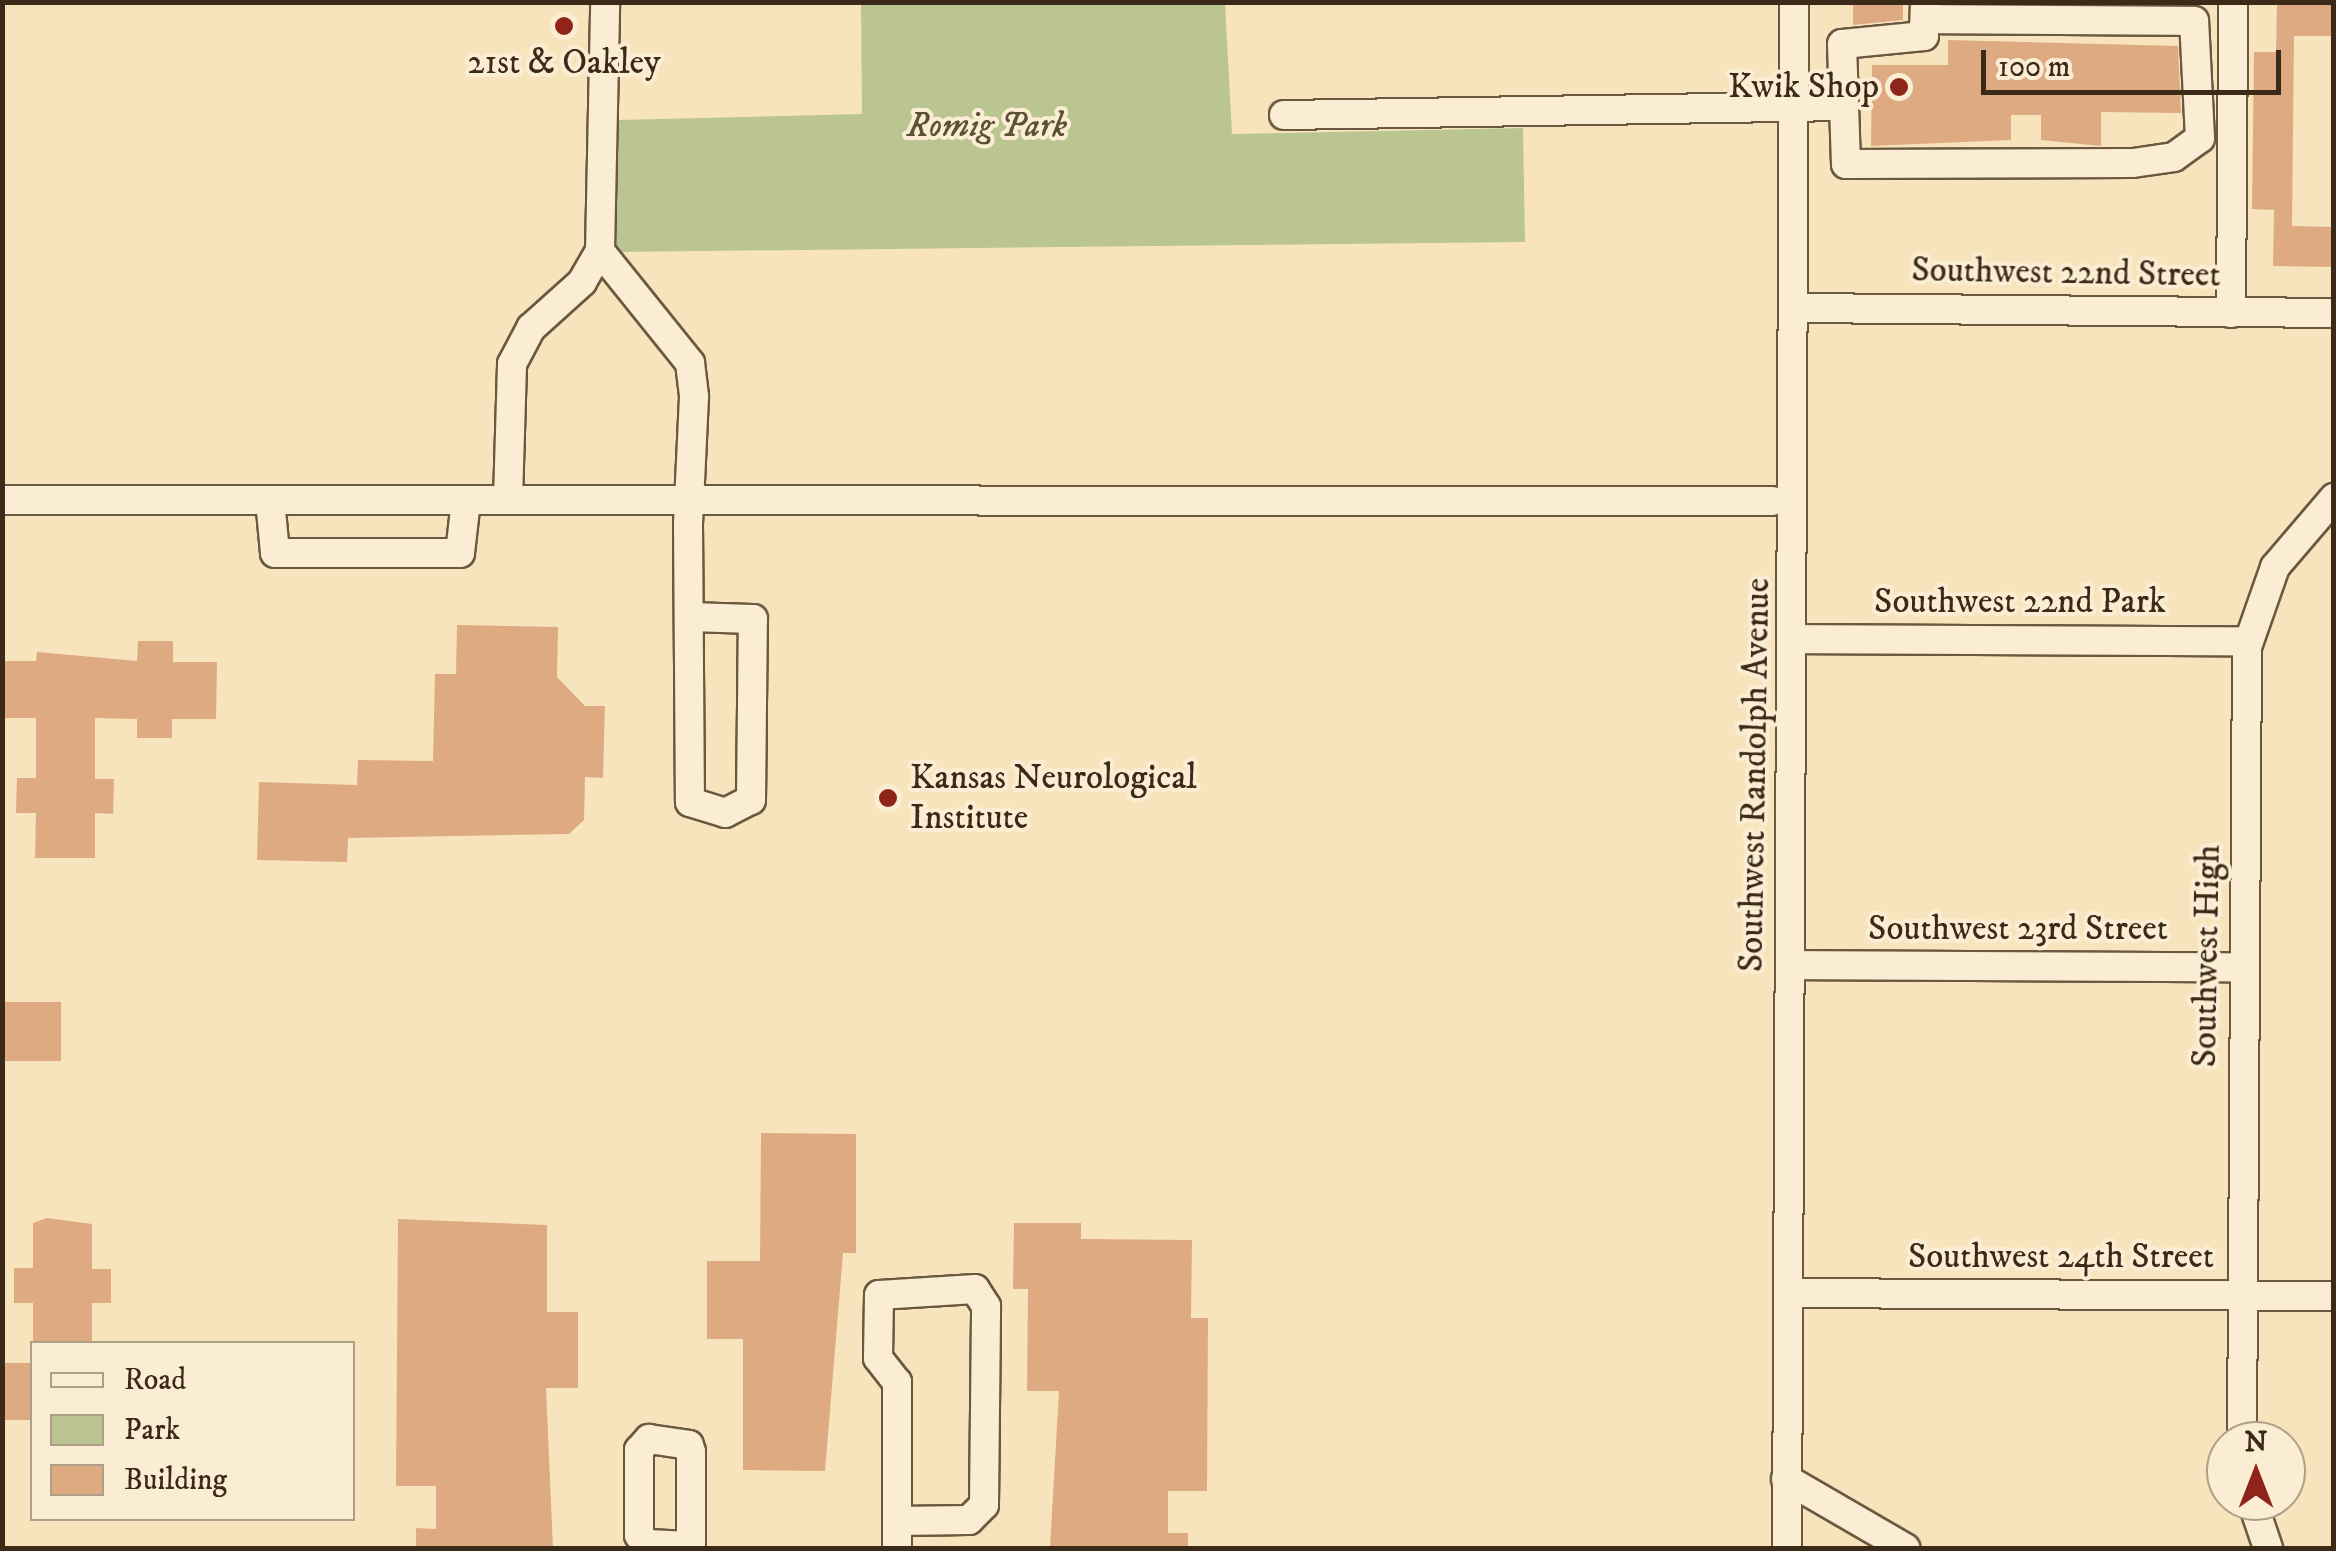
<!DOCTYPE html>
<html>
<head>
<meta charset="utf-8">
<style>
	body { margin:0 }
	#map { position:relative; width:2336px; height:1551px; overflow:hidden; background:#f8e4bc; font-family:"IM FELL DW Pica",serif }
	div>[style] { position:absolute }
	.green>* { inset:0; background:#bbc592 }
	.building>* { inset:0; background:#ddaa81; transform-origin:0 0 }
	.roads { filter:drop-shadow(2px 0 #6a5841) drop-shadow(-2px 0 #6a5841) drop-shadow(0 2px #6a5841) drop-shadow(0 -2px #6a5841) }
	.minor>* { height:28px; margin:-14px; padding:0 14px; transform-origin:14px; border-radius:14px; background:#faedd3 }
	.dots>* { width:28px; height:28px; translate:-50% -50%; box-sizing:border-box; border:5px solid #faedd3; border-radius:50% }
	span { translate:-50% -50%; white-space:nowrap; text-align:center; line-height:1.15; -webkit-text-stroke:8px #faedd3; paint-order:stroke }
	.poi-label { font-size:35px; color:#3b2a18 }
	.right { translate:-100% -50%; text-align:right }
	.left { translate:0 -50%; text-align:left }
	.park-label { font-size:35px; color:#5b5136; font-style:italic }
	.street-label { font-size:35px; color:#3b2a18 }
	.frame { position:absolute; inset:0; border:5px solid #3b2a18; pointer-events:none }
	.legend { position:absolute; left:30px; top:1341px; width:325px; height:180px; box-sizing:border-box; background:#faedd3; border:2px solid #ae9f88; margin:0; padding:12px 18px; list-style:none; font-size:30px; color:#3b2a18 }
	.legend li { display:flex; align-items:center; gap:20px; height:50px }
	.legend b { width:50px; border:2px solid #ae9f88 }
	.north { position:absolute; left:2206px; top:1421px; width:100px; height:100px; box-sizing:border-box; background:#faedd3; border:2px solid #ae9f88; border-radius:50%; rotate:0deg; font-size:28px; font-weight:700; line-height:40px; text-align:center; color:#3b2a18 }
	.north::after { content:''; display:block; margin:auto; width:35px; height:45px; background:#8f2418; clip-path:polygon(50% 0,100% 100%,50% 72%,0 100%) }
	.scale { position:absolute; left:1981px; top:50px; width:300px; height:45px; box-sizing:border-box; border:5px solid #3b2a18; border-top:0; padding-left:12px; font-size:30px; line-height:35px; white-space:nowrap; color:#3b2a18; -webkit-text-stroke:8px #faedd3; paint-order:stroke }
</style>
</head>
<body>
<div id="map">
	<div class="green">
		<i style="clip-path:polygon(861px 3px,1225px 3px,1232px 134px,1523px 128px,1525px 242px,616px 252px,618px 120px,862px 114px)"></i>
	</div>
	<div class="building">
		<i style="clip-path:polygon(2277px 2px,2334px 2px,2334px 36px,2294px 36px,2292px 226px,2334px 227px,2334px 267px,2273px 266px,2274px 210px,2252px 209px,2254px 52px,2276px 52px)"></i>
		<i style="clip-path:polygon(1853px 4px,1903px 4px,1903px 20px,1853px 25px)"></i>
		<i style="clip-path:polygon(1948px 40px,2178px 46px,2181px 113px,2101px 112px,2101px 146px,2041px 140px,2041px 115px,2011px 115px,2011px 140px,1871px 146px,1872px 65px,1948px 65px)"></i>
		<i style="clip-path:polygon(457px 625px,558px 627px,557px 677px,585px 706px,605px 706px,603px 778px,585px 777px,584px 820px,569px 834px,348px 838px,347px 862px,257px 860px,259px 782px,357px 785px,358px 760px,433px 761px,435px 674px,456px 674px)"></i>
		<i style="clip-path:polygon(138px 641px,173px 641px,173px 662px,217px 662px,216px 719px,172px 719px,172px 738px,137px 738px,137px 719px,95px 718px,95px 779px,114px 779px,113px 814px,95px 813px,95px 858px,35px 858px,36px 813px,16px 813px,17px 778px,36px 778px,36px 718px,2px 718px,2px 661px,36px 661px,37px 652px,137px 661px)"></i>
		<i style="left:2px;top:1002px;width:59px;height:59px"></i>
		<i style="clip-path:polygon(761px 1133px,856px 1134px,856px 1253px,843px 1253px,825px 1471px,743px 1470px,743px 1339px,707px 1339px,707px 1261px,760px 1261px)"></i>
		<i style="clip-path:polygon(47px 1218px,92px 1224px,92px 1269px,111px 1269px,111px 1303px,92px 1303px,92px 1344px,33px 1344px,33px 1303px,14px 1303px,14px 1268px,33px 1268px,33px 1223px)"></i>
		<i style="clip-path:polygon(398px 1219px,547px 1225px,547px 1312px,578px 1312px,578px 1388px,546px 1388px,553px 1548px,416px 1548px,416px 1528px,436px 1529px,436px 1486px,396px 1486px)"></i>
		<i style="clip-path:polygon(1014px 1223px,1081px 1223px,1081px 1239px,1192px 1240px,1191px 1318px,1208px 1318px,1207px 1491px,1168px 1491px,1168px 1533px,1188px 1533px,1188px 1548px,1050px 1548px,1059px 1391px,1027px 1391px,1028px 1289px,1013px 1289px)"></i>
		<i style="left:2px;top:1363px;width:30px;height:57px"></i>
	</div>
	<div class="roads">
		<div class="minor">
			<i style="left:1925px;top:2px;width:34px;rotate:92deg"></i>
			<i style="left:1924px;top:36px;width:82px;rotate:174.4deg"></i>
			<i style="left:1842px;top:44px;width:120px;rotate:88.1deg"></i>
			<i style="left:1846px;top:164px;width:287px;rotate:-0.2deg"></i>
			<i style="left:2133px;top:163px;width:41px;rotate:-8.3deg"></i>
			<i style="left:2174px;top:157px;width:32px;rotate:-36deg"></i>
			<i style="left:2200px;top:138px;width:117px;rotate:-92.9deg"></i>
			<i style="left:2194px;top:21px;width:269px;rotate:-179.6deg"></i>
			<i style="left:1284px;top:115px;width:558px;rotate:-0.92deg"></i>
			<i style="left:600px;top:251px;width:144px;rotate:51.2deg"></i>
			<i style="left:690px;top:363px;width:34px;rotate:83deg"></i>
			<i style="left:694px;top:397px;width:127px;rotate:92.7deg"></i>
			<i style="left:688px;top:524px;width:278px;rotate:89.6deg"></i>
			<i style="left:690px;top:802px;width:37px;rotate:17deg"></i>
			<i style="left:725px;top:813px;width:29px;rotate:-27deg"></i>
			<i style="left:751px;top:800px;width:181px;rotate:-89.4deg"></i>
			<i style="left:753px;top:619px;width:64px;rotate:-178.2deg"></i>
			<i style="left:1798px;top:308px;width:536px;rotate:0.53deg"></i>
			<i style="left:2231px;top:313px;width:311px;rotate:-89.6deg"></i>
			<i style="left:2px;top:500px;width:1770px;rotate:0.03deg"></i>
			<i style="left:270px;top:500px;width:53px;rotate:84.6deg"></i>
			<i style="left:275px;top:553px;width:185px"></i>
			<i style="left:460px;top:553px;width:53px;rotate:-83.5deg"></i>
			<i style="left:508px;top:500px;width:136px;rotate:-88.3deg"></i>
			<i style="left:512px;top:364px;width:41px;rotate:-62.2deg"></i>
			<i style="left:531px;top:328px;width:69px;rotate:-42deg"></i>
			<i style="left:582px;top:282px;width:36px;rotate:-60deg"></i>
			<i style="left:600px;top:251px;width:249px;rotate:-88.8deg"></i>
			<i style="left:1793px;top:639px;width:455px;rotate:0.3deg"></i>
			<i style="left:1790px;top:965px;width:455px;rotate:0.3deg"></i>
			<i style="left:1789px;top:1293px;width:545px;rotate:0.32deg"></i>
			<i style="left:2242px;top:1441px;width:794px;rotate:-89.64deg"></i>
			<i style="left:2247px;top:647px;width:85px;rotate:-70.7deg"></i>
			<i style="left:2275px;top:567px;width:91px;rotate:-49.5deg"></i>
			<i style="left:1786px;top:1479px;width:138px;rotate:30.1deg"></i>
			<i style="left:2252px;top:1501px;width:50px;rotate:71.2deg"></i>
			<i style="left:897px;top:1521px;width:72px;rotate:-0.8deg"></i>
			<i style="left:969px;top:1520px;width:21px;rotate:-45deg"></i>
			<i style="left:984px;top:1505px;width:199px;rotate:-89.4deg"></i>
			<i style="left:986px;top:1306px;width:20px;rotate:-123deg"></i>
			<i style="left:975px;top:1289px;width:96px;rotate:176.4deg"></i>
			<i style="left:879px;top:1295px;width:63px;rotate:90.9deg"></i>
			<i style="left:878px;top:1358px;width:31px;rotate:52deg"></i>
			<i style="left:897px;top:1382px;width:166px;rotate:90deg"></i>
			<i style="left:691px;top:1546px;width:44px;rotate:-177.4deg"></i>
			<i style="left:647px;top:1544px;width:12px;rotate:-132deg"></i>
			<i style="left:639px;top:1535px;width:85px;rotate:-90deg"></i>
			<i style="left:639px;top:1450px;width:15px;rotate:-48deg"></i>
			<i style="left:649px;top:1439px;width:40px;rotate:8.5deg"></i>
			<i style="left:689px;top:1445px;width:7px;rotate:74deg"></i>
			<i style="left:691px;top:1452px;width:96px;rotate:90deg"></i>
			<i style="left:1787px;top:1548px;width:1546px;rotate:-89.74deg"></i>
		</div>
	</div>
	<div class="dots">
		<i style="left:564px;top:26px;background:#8f2418"></i>
		<i style="left:1899px;top:87px;background:#8f2418"></i>
		<i style="left:888px;top:798px;background:#8f2418"></i>
	</div>
	<div class="poi-label">
		<span style="left:564px;top:63px">21st &amp; Oakley</span>
		<span class="right" style="left:1879px;top:87px">Kwik Shop</span>
		<span class="left" style="left:910px;top:798px">Kansas Neurological<br>Institute</span>
	</div>
	<div class="park-label">
		<span style="left:987px;top:126px">Romig Park</span>
	</div>
	<div class="street-label">
		<span style="left:2066px;top:273px;rotate:1deg">Southwest 22nd Street</span>
		<span style="left:2020px;top:602px">Southwest 22nd Park</span>
		<span style="left:1755px;top:775px;rotate:-89deg">Southwest Randolph Avenue</span>
		<span style="left:2018px;top:929px">Southwest 23rd Street</span>
		<span style="left:2207px;top:956px;rotate:-89deg">Southwest High</span>
		<span style="left:2061px;top:1257px">Southwest 24th Street</span>
	</div>
	<div class="frame"></div>
	<ul class="legend">
	<li><b style="height:12px;background:#faedd3"></b>Road</li>
	<li><b style="height:28px;background:#bbc592"></b>Park</li>
	<li><b style="height:28px;background:#ddaa81"></b>Building</li>
	</ul>
	<div class="north">N</div>
	<div class="scale">100 m</div>
</div>
</body>
</html>
